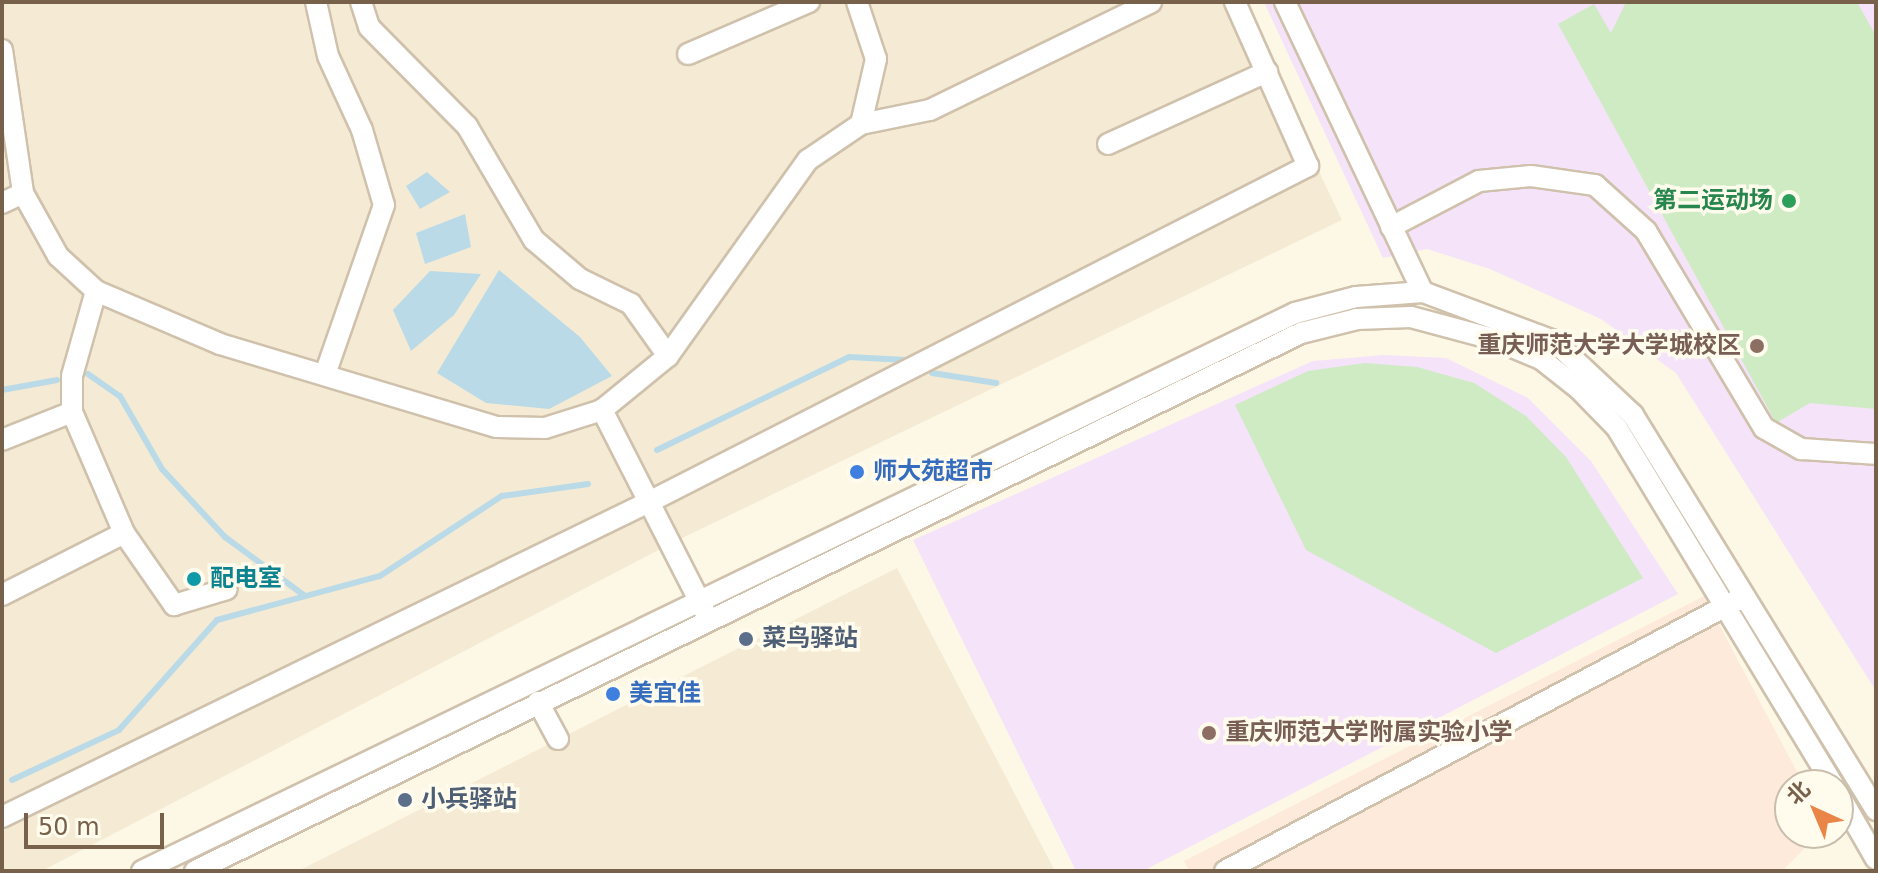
<!DOCTYPE html>
<html>
<head>
<meta charset="utf-8">
<style>
	body { margin:0 }
	#map { position:relative; width:1878px; height:873px; overflow:hidden; background:#fdf8e6; font-family:"DejaVu Sans","Noto Sans SC",sans-serif }
	div>[style] { position:absolute }
	.residential>* { inset:0; background:#f5ebd4 }
	.commercial>* { inset:0; background:#fdeada }
	.education>* { inset:0; background:#f5e3f9 }
	.green>* { inset:0; background:#ceebc4 }
	.water>* { inset:0; background:#badae7 }
	.stream>* { height:6px; margin:-3px; padding:0 3px; transform-origin:3px; border-radius:3px; background:#badae7 }
	.roads { filter:drop-shadow(2px 0 #cfc1ac) drop-shadow(-2px 0 #cfc1ac) drop-shadow(0 2px #cfc1ac) drop-shadow(0 -2px #cfc1ac) }
	.minor>* { height:20px; margin:-10px; padding:0 10px; transform-origin:10px; border-radius:10px; background:#fff }
	.dots>* { width:22px; height:22px; translate:-50% -50%; box-sizing:border-box; border:4px solid #fffbed; border-radius:50% }
	span { translate:-50% -50%; white-space:nowrap; text-align:center; line-height:1.15; -webkit-text-stroke:7px #fffbed; paint-order:stroke }
	.leisure-label { font-size:24px; color:#27864d; font-weight:700 }
	.right { translate:-100% -50%; text-align:right }
	.education-label { font-size:24px; color:#785e54; font-weight:700 }
	.left { translate:0 -50%; text-align:left }
	.shop-label { font-size:24px; color:#366cbe; font-weight:700 }
	.culture-label { font-size:24px; color:#0d838f; font-weight:700 }
	.service-label { font-size:24px; color:#4e5e75; font-weight:700 }
	.frame { position:absolute; inset:0; border:4px solid #77614a; pointer-events:none }
	.north { position:absolute; left:1774px; top:769px; width:80px; height:80px; box-sizing:border-box; background:#fffbed; border:2px solid #c9bdac; border-radius:50%; rotate:316deg; font-size:22px; font-weight:700; line-height:32px; text-align:center; color:#77614a }
	.north::after { content:''; display:block; margin:auto; width:28px; height:36px; background:#ea8548; clip-path:polygon(50% 0,100% 100%,50% 72%,0 100%) }
	.scale { position:absolute; left:24px; top:813px; width:140px; height:36px; box-sizing:border-box; border:4px solid #77614a; border-top:0; padding-left:10px; font-size:24px; line-height:28px; white-space:nowrap; color:#77614a; -webkit-text-stroke:6px #fffbed; paint-order:stroke }
</style>
</head>
<body>
<div id="map">
	<div class="residential">
		<i style="clip-path:polygon(2px 2px,1239px 2px,1342px 220px,672px 543px,42px 871px,2px 871px)"></i>
		<i style="clip-path:polygon(897px 568px,1055px 871px,298px 871px)"></i>
	</div>
	<div class="commercial">
		<i style="clip-path:polygon(1704px 596px,1804px 785px,1790px 785px,1790px 833px,1820px 833px,1782px 871px,1189px 871px,1184px 861px)"></i>
	</div>
	<div class="education">
		<i style="clip-path:polygon(1264px 2px,1876px 2px,1876px 691px,1676px 373px,1601px 319px,1490px 269px,1427px 249px,1383px 258px)"></i>
		<i style="clip-path:polygon(1384px 355px,1446px 358px,1528px 398px,1591px 461px,1678px 594px,1143px 871px,1076px 871px,913px 540px,1313px 361px)"></i>
	</div>
	<div class="green">
		<i style="clip-path:polygon(1626px 2px,1857px 2px,1876px 36px,1876px 409px,1810px 403px,1776px 423px,1558px 24px,1594px 4px,1611px 33px)"></i>
		<i style="clip-path:polygon(1365px 363px,1417px 367px,1474px 383px,1526px 416px,1566px 457px,1643px 578px,1496px 653px,1306px 550px,1235px 405px,1308px 371px)"></i>
	</div>
	<div class="water">
		<i style="clip-path:polygon(427px 172px,450px 192px,420px 209px,406px 186px)"></i>
		<i style="clip-path:polygon(465px 214px,471px 247px,425px 264px,416px 233px)"></i>
		<i style="clip-path:polygon(499px 270px,580px 337px,612px 376px,549px 409px,486px 403px,437px 373px)"></i>
		<i style="clip-path:polygon(430px 271px,481px 274px,454px 315px,411px 351px,393px 310px)"></i>
	</div>
	<div class="stream">
		<i style="left:932px;top:373px;width:65px;rotate:8.9deg"></i>
		<i style="left:88px;top:374px;width:39px;rotate:35deg"></i>
		<i style="left:120px;top:396px;width:84px;rotate:60.1deg"></i>
		<i style="left:162px;top:469px;width:93px;rotate:47.2deg"></i>
		<i style="left:225px;top:537px;width:99px;rotate:36.4deg"></i>
		<i style="left:2px;top:390px;width:56px;rotate:-10.3deg"></i>
		<i style="left:657px;top:450px;width:213px;rotate:-25.8deg"></i>
		<i style="left:849px;top:357px;width:57px;rotate:3deg"></i>
		<i style="left:12px;top:780px;width:118px;rotate:-25deg"></i>
		<i style="left:119px;top:730px;width:147px;rotate:-48.3deg"></i>
		<i style="left:217px;top:620px;width:169px;rotate:-15.1deg"></i>
		<i style="left:380px;top:576px;width:146px;rotate:-33.3deg"></i>
		<i style="left:502px;top:496px;width:87px;rotate:-7.9deg"></i>
	</div>
	<div class="roads">
		<div class="minor">
			<i style="left:316px;top:2px;width:55px;rotate:77.5deg"></i>
			<i style="left:328px;top:56px;width:81px;rotate:65.3deg"></i>
			<i style="left:362px;top:130px;width:78px;rotate:73.7deg"></i>
			<i style="left:384px;top:205px;width:177px;rotate:109.2deg"></i>
			<i style="left:361px;top:2px;width:26px;rotate:72deg"></i>
			<i style="left:369px;top:27px;width:139px;rotate:45.3deg"></i>
			<i style="left:467px;top:126px;width:132px;rotate:59.6deg"></i>
			<i style="left:534px;top:240px;width:60px;rotate:40.3deg"></i>
			<i style="left:580px;top:279px;width:57px;rotate:26.1deg"></i>
			<i style="left:631px;top:304px;width:64px;rotate:54.6deg"></i>
			<i style="left:1285px;top:2px;width:321px;rotate:64.6deg"></i>
			<i style="left:2px;top:50px;width:145px;rotate:81.6deg"></i>
			<i style="left:23px;top:193px;width:72px;rotate:60.9deg"></i>
			<i style="left:58px;top:256px;width:52px;rotate:42.6deg"></i>
			<i style="left:96px;top:291px;width:135px;rotate:23.1deg"></i>
			<i style="left:220px;top:344px;width:289px;rotate:16.7deg"></i>
			<i style="left:497px;top:427px;width:48px;rotate:1.2deg"></i>
			<i style="left:545px;top:428px;width:60px;rotate:-17.5deg"></i>
			<i style="left:688px;top:54px;width:132px;rotate:-23.3deg"></i>
			<i style="left:861px;top:124px;width:70px;rotate:-11.5deg"></i>
			<i style="left:930px;top:110px;width:246px;rotate:-26deg"></i>
			<i style="left:1108px;top:144px;width:175px;rotate:-24.4deg"></i>
			<i style="left:2px;top:203px;width:23px;rotate:-25deg"></i>
			<i style="left:1391px;top:227px;width:99px;rotate:-27.6deg"></i>
			<i style="left:1479px;top:181px;width:52px;rotate:-5.5deg"></i>
			<i style="left:1531px;top:176px;width:65px;rotate:8deg"></i>
			<i style="left:1595px;top:185px;width:69px;rotate:42deg"></i>
			<i style="left:1646px;top:231px;width:230px;rotate:59.1deg"></i>
			<i style="left:1764px;top:428px;width:43px;rotate:29.6deg"></i>
			<i style="left:1801px;top:449px;width:75px;rotate:3.8deg"></i>
			<i style="left:96px;top:291px;width:88px;rotate:105.8deg"></i>
			<i style="left:72px;top:376px;width:36px;rotate:90deg"></i>
			<i style="left:72px;top:412px;width:132px;rotate:66.7deg"></i>
			<i style="left:124px;top:533px;width:88px;rotate:55.2deg"></i>
			<i style="left:174px;top:605px;width:55px;rotate:-16.8deg"></i>
			<i style="left:2px;top:440px;width:75px;rotate:-21.8deg"></i>
			<i style="left:2px;top:595px;width:137px;rotate:-26.9deg"></i>
			<i style="left:704px;top:610px;width:225px;rotate:-117deg"></i>
			<i style="left:602px;top:410px;width:85px;rotate:-39.3deg"></i>
			<i style="left:668px;top:356px;width:241px;rotate:-54.5deg"></i>
			<i style="left:808px;top:160px;width:64px;rotate:-34.2deg"></i>
			<i style="left:861px;top:124px;width:67px;rotate:-77deg"></i>
			<i style="left:876px;top:59px;width:60px;rotate:-108.4deg"></i>
			<i style="left:538px;top:702px;width:42px;rotate:61.6deg"></i>
			<i style="left:1838px;top:793px;width:76px;rotate:60.1deg"></i>
			<i style="left:2px;top:817px;width:720px;rotate:-25.96deg"></i>
			<i style="left:649px;top:502px;width:740px;rotate:-27.02deg"></i>
			<i style="left:1308px;top:166px;width:180px;rotate:-114deg"></i>
			<i style="left:142px;top:871px;width:1281px;rotate:-25.82deg"></i>
			<i style="left:1295px;top:313px;width:63px;rotate:-14.7deg"></i>
			<i style="left:1356px;top:297px;width:67px;rotate:-4.3deg"></i>
			<i style="left:1423px;top:292px;width:140px;rotate:20.5deg"></i>
			<i style="left:1554px;top:341px;width:108px;rotate:43.1deg"></i>
			<i style="left:1633px;top:415px;width:464px;rotate:58.4deg"></i>
			<i style="left:195px;top:871px;width:1230px;rotate:-25.94deg"></i>
			<i style="left:1301px;top:333px;width:58px;rotate:-14deg"></i>
			<i style="left:1357px;top:319px;width:54px;rotate:-2.1deg"></i>
			<i style="left:1411px;top:317px;width:85px;rotate:15deg"></i>
			<i style="left:1493px;top:339px;width:52px;rotate:22.6deg"></i>
			<i style="left:1541px;top:359px;width:48px;rotate:38.3deg"></i>
			<i style="left:1579px;top:389px;width:54px;rotate:45.7deg"></i>
			<i style="left:1617px;top:428px;width:417px;rotate:58.8deg"></i>
			<i style="left:1225px;top:871px;width:584px;rotate:-27.88deg"></i>
		</div>
	</div>
	<div class="dots">
		<i style="left:1789px;top:201px;background:#2e9e5b"></i>
		<i style="left:1757px;top:346px;background:#8d6e63"></i>
		<i style="left:857px;top:472px;background:#3f7fe0"></i>
		<i style="left:194px;top:579px;background:#0f9aa8"></i>
		<i style="left:746px;top:639px;background:#5c6f8a"></i>
		<i style="left:613px;top:694px;background:#3f7fe0"></i>
		<i style="left:1209px;top:733px;background:#8d6e63"></i>
		<i style="left:405px;top:800px;background:#5c6f8a"></i>
	</div>
	<div class="leisure-label">
		<span class="right" style="left:1773px;top:201px">第二运动场</span>
	</div>
	<div class="education-label">
		<span class="right" style="left:1741px;top:346px">重庆师范大学大学城校区</span>
		<span class="left" style="left:1225px;top:733px">重庆师范大学附属实验小学</span>
	</div>
	<div class="shop-label">
		<span class="left" style="left:873px;top:472px">师大苑超市</span>
		<span class="left" style="left:629px;top:694px">美宜佳</span>
	</div>
	<div class="culture-label">
		<span class="left" style="left:210px;top:579px">配电室</span>
	</div>
	<div class="service-label">
		<span class="left" style="left:762px;top:639px">菜鸟驿站</span>
		<span class="left" style="left:421px;top:800px">小兵驿站</span>
	</div>
	<div class="frame"></div>
	<div class="north">北</div>
	<div class="scale">50 m</div>
</div>
</body>
</html>
